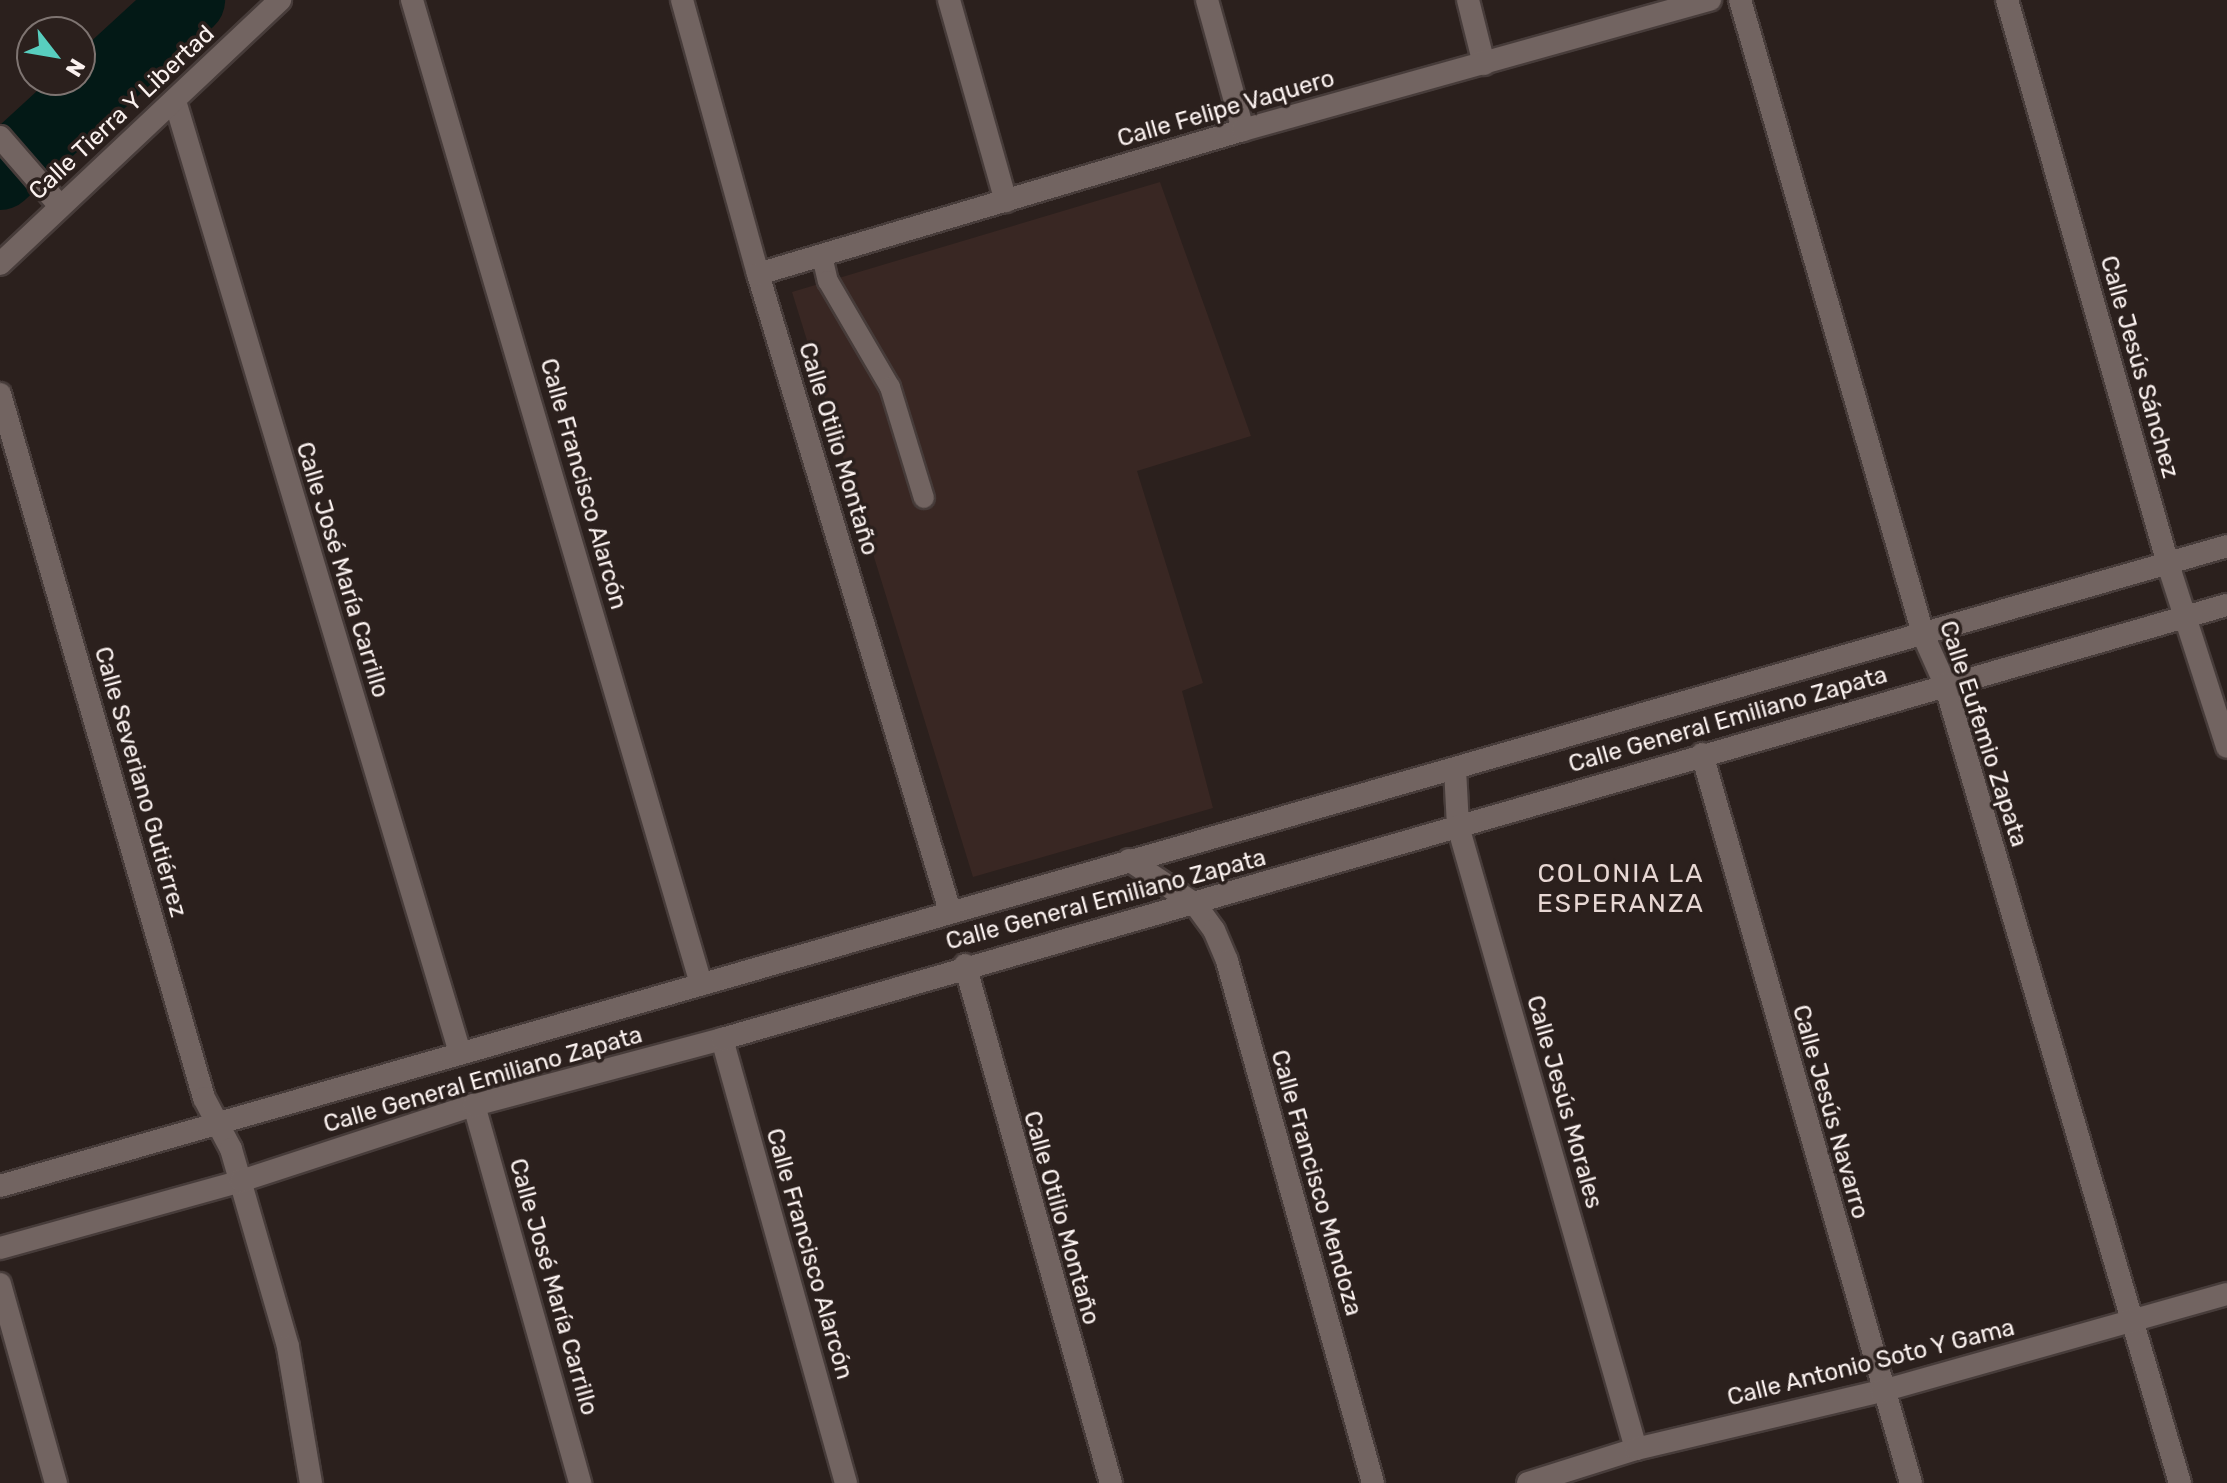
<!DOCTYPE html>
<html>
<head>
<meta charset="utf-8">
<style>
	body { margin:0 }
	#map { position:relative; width:2227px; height:1483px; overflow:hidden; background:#2b201d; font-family:Rubik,sans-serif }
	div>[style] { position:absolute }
	.built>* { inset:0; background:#392723 }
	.river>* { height:72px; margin:-36px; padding:0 36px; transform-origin:36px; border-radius:36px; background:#031916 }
	.roads { filter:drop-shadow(2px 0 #473c3a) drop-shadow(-2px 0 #473c3a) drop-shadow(0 2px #473c3a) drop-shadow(0 -2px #473c3a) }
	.service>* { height:20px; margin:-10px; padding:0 10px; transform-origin:10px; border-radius:10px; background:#726461 }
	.minor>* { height:22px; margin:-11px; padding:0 11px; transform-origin:11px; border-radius:11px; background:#726461 }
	span { translate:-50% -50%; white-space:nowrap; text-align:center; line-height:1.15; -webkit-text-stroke:7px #2b201d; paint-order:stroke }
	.street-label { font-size:24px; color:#faf1ef }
	.neighbourhood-label { font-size:26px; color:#e7d7d3; letter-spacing:2px }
	.north { position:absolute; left:16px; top:16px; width:80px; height:80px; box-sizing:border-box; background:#2b201d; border:2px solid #7e7471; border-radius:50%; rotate:121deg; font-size:22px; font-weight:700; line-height:32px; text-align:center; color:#faf1ef }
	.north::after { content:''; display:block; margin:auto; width:28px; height:36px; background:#58cebf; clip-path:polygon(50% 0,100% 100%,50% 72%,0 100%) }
</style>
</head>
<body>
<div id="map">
	<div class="built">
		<i style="clip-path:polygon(1160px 182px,1251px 436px,1137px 471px,1203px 683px,1182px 691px,1213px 808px,973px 877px,792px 292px)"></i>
	</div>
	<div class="river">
		<i style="left:0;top:174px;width:257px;rotate:-42.6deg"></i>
	</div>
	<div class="roads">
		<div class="service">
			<i style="left:822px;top:256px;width:26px;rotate:77deg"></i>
			<i style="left:828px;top:281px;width:123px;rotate:59.7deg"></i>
			<i style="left:890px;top:387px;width:116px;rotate:73deg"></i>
		</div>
		<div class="minor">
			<i style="left:412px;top:0;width:1026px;rotate:73.63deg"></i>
			<i style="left:682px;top:0;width:284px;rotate:74.5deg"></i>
			<i style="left:758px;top:274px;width:665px;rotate:73.23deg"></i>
			<i style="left:949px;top:0;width:209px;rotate:74.2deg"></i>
			<i style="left:1207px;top:0;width:135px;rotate:74.5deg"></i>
			<i style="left:1468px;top:0;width:66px;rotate:76deg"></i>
			<i style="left:1740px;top:0;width:663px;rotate:73.89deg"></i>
			<i style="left:1924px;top:637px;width:51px;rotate:65.9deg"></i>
			<i style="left:1945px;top:684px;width:833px;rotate:73.61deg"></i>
			<i style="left:2007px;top:0;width:587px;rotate:74.07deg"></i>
			<i style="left:2168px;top:564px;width:192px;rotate:72.1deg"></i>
			<i style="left:175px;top:101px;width:994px;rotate:73.33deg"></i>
			<i style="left:0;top:137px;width:91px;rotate:49deg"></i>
			<i style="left:0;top:264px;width:385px;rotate:-43.3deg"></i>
			<i style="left:758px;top:274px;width:506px;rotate:-16.54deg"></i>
			<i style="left:1243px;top:130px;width:485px;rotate:-15.6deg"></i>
			<i style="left:0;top:394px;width:733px;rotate:73.84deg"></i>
			<i style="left:204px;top:1098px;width:58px;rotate:62.1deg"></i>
			<i style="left:231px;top:1149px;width:206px;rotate:73.9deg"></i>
			<i style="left:288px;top:1347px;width:138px;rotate:80.4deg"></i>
			<i style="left:1702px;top:754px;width:758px;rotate:74deg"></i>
			<i style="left:1455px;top:769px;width:57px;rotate:87deg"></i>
			<i style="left:1458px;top:826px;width:648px;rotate:74.05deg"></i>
			<i style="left:1129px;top:860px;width:79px;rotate:33.7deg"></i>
			<i style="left:1195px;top:904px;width:32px;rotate:54deg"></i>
			<i style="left:1214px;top:930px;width:34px;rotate:67deg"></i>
			<i style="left:1227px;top:961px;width:542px;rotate:74.37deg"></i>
			<i style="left:965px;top:965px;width:538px;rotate:74.26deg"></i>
			<i style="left:722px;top:1039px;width:461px;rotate:74.4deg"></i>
			<i style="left:474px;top:1105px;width:393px;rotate:74.3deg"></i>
			<i style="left:0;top:1186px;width:2317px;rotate:-16.03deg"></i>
			<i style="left:0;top:1248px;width:250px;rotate:-15.5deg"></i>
			<i style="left:241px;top:1181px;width:245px;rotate:-18.1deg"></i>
			<i style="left:474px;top:1105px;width:257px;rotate:-14.9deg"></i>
			<i style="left:722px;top:1039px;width:1566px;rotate:-16.09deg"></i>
			<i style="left:0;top:1284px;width:207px;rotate:74.3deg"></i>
			<i style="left:1528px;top:1483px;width:113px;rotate:-17.5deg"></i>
			<i style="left:1636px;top:1449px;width:253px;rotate:-13.3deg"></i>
			<i style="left:1882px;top:1391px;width:358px;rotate:-15.7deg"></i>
		</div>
	</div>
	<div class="street-label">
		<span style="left:1226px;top:109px;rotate:-16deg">Calle Felipe Vaquero</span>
		<span style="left:122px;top:113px;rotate:-43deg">Calle Tierra Y Libertad</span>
		<span style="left:2139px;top:367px;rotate:74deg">Calle Jesús Sánchez</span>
		<span style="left:838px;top:449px;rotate:73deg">Calle Otilio Montaño</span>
		<span style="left:583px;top:484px;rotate:74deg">Calle Francisco Alarcón</span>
		<span style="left:342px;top:570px;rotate:73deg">Calle José María Carrillo</span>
		<span style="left:1728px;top:720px;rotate:-16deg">Calle General Emiliano Zapata</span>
		<span style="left:1983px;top:734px;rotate:72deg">Calle Eufemio Zapata</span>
		<span style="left:140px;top:782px;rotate:74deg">Calle Severiano Gutiérrez</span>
		<span style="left:1106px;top:900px;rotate:-15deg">Calle General Emiliano Zapata</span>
		<span style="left:483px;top:1080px;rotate:-16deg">Calle General Emiliano Zapata</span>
		<span style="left:1564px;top:1102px;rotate:74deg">Calle Jesús Morales</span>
		<span style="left:1830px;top:1112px;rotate:74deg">Calle Jesús Navarro</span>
		<span style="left:1316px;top:1183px;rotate:74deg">Calle Francisco Mendoza</span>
		<span style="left:1061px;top:1218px;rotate:74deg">Calle Otilio Montaño</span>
		<span style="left:809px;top:1254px;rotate:74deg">Calle Francisco Alarcón</span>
		<span style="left:553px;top:1287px;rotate:74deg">Calle José María Carrillo</span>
		<span style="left:1871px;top:1363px;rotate:-14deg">Calle Antonio Soto Y Gama</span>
	</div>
	<div class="neighbourhood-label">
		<span style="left:1621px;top:889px">COLONIA LA<br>ESPERANZA</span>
	</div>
	<div class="north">N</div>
</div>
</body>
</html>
